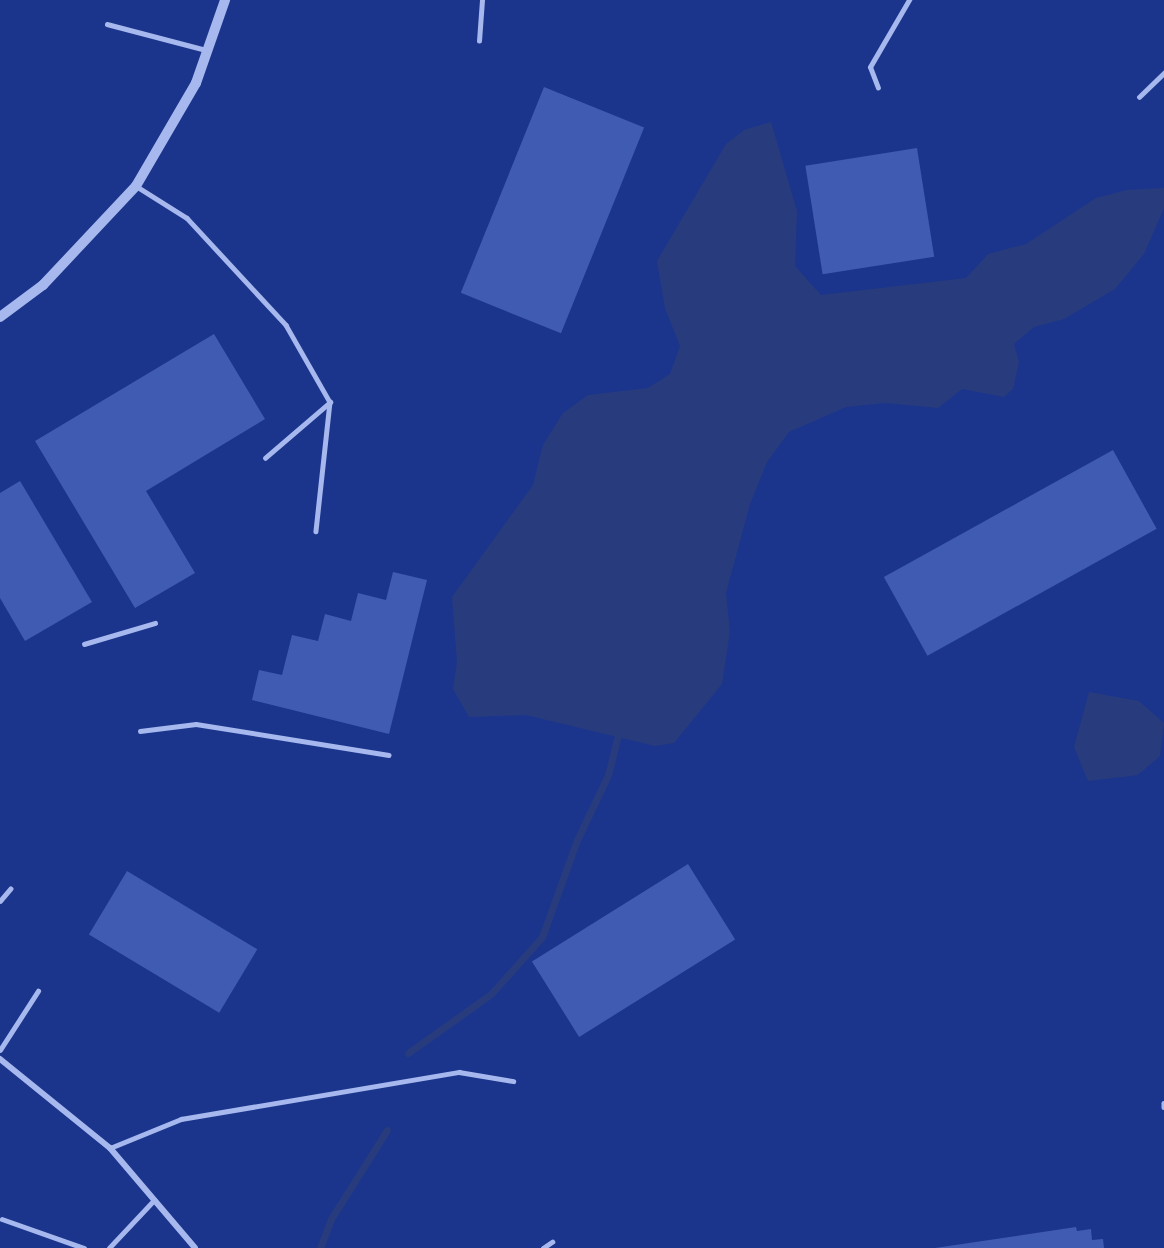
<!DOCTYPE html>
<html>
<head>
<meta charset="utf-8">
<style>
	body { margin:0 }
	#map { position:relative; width:1164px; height:1248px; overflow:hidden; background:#1b358c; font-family:Helvetica,sans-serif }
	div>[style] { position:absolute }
	.water>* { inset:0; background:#283c7d }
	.stream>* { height:7px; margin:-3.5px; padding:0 3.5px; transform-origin:3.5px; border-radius:3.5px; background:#283c7d }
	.building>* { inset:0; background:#3f5bb2; transform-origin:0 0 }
	.service>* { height:4.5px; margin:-2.25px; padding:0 2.25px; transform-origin:2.25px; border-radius:2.25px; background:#a6b8ed }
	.minor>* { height:6px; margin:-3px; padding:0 3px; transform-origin:3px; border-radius:3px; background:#a6b8ed }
	.tertiary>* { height:10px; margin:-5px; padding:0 5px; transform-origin:5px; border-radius:5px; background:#a6b8ed }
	span { translate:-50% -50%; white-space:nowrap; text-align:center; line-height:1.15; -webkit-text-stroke:5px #1b358c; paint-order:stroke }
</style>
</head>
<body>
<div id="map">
	<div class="water">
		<i style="clip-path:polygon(771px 122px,797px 211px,795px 266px,821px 295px,966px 278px,988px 254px,1026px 244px,1096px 198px,1127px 190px,1164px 188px,1164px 208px,1144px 254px,1115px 289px,1064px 319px,1034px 327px,1014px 344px,1019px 362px,1013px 389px,1004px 397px,962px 389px,938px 408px,885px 403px,846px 407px,789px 432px,767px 462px,750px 504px,726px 593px,730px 631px,722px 684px,674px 743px,655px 746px,526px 715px,469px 717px,453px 689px,457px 662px,452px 597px,533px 485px,543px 445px,563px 413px,588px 395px,648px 388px,670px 374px,680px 346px,665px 308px,657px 261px,726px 144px,744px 130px)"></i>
		<i style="clip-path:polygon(1089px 692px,1139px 701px,1164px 723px,1160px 756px,1138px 775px,1088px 781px,1074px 747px)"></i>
	</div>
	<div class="stream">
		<i style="left:408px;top:1053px;width:102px;rotate:-35.4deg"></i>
		<i style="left:491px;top:994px;width:76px;rotate:-48.2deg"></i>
		<i style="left:542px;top:937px;width:103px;rotate:-70.2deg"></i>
		<i style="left:577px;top:840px;width:72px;rotate:-64.5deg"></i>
		<i style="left:608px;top:775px;width:38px;rotate:-76deg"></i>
		<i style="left:320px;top:1248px;width:31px;rotate:-69deg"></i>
		<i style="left:331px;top:1219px;width:105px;rotate:-57.8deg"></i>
	</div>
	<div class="building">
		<i style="left:544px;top:87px;width:108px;height:222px;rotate:22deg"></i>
		<i style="left:917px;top:148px;width:110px;height:113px;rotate:81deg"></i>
		<i style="clip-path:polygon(214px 334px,265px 419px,146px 491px,195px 573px,135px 608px,35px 441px)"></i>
		<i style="left:1113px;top:450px;width:90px;height:262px;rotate:61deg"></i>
		<i style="clip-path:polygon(20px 481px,92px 602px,25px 641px,0 598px,0 493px)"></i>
		<i style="clip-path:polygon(393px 572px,427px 580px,389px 734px,252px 700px,259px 670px,282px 675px,292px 635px,318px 641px,325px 614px,351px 621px,358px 593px,386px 600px)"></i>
		<i style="left:688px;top:864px;width:89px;height:184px;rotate:58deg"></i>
		<i style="left:127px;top:871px;width:152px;height:74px;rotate:31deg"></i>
		<i style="clip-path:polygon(1076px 1227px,1077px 1231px,1091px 1229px,1092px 1240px,1103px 1239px,1104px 1248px,935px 1248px)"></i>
	</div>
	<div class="service">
		<i style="left:107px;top:24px;width:102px;rotate:14.7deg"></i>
		<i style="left:479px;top:41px;width:41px;rotate:-85.8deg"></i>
		<i style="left:878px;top:88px;width:22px;rotate:-111deg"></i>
		<i style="left:870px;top:67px;width:78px;rotate:-59.8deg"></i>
		<i style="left:1139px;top:97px;width:35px;rotate:-44deg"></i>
		<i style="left:136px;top:186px;width:60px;rotate:32.1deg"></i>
		<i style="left:187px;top:218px;width:146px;rotate:47.2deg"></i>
		<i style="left:286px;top:325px;width:89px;rotate:60.3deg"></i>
		<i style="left:330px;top:402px;width:130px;rotate:96.2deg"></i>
		<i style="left:265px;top:458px;width:86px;rotate:-40.7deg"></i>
		<i style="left:84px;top:644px;width:74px;rotate:-16.5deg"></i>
		<i style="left:140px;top:731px;width:56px;rotate:-7.1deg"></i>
		<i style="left:196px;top:724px;width:195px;rotate:9.1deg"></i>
		<i style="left:0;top:901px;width:16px;rotate:-50deg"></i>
		<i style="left:0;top:1050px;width:70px;rotate:-57.2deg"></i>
		<i style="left:1164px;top:1103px;width:4px;rotate:90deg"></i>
		<i style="left:110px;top:1148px;width:77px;rotate:-22.2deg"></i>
		<i style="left:181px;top:1119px;width:282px;rotate:-9.6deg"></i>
		<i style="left:459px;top:1072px;width:55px;rotate:9.5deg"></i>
		<i style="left:2px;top:1219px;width:87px;rotate:19.5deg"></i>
		<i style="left:109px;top:1248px;width:66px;rotate:-46.8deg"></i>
		<i style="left:543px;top:1248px;width:11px;rotate:-34deg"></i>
	</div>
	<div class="minor">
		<i style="left:0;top:1059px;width:141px;rotate:39deg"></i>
		<i style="left:110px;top:1148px;width:131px;rotate:49.6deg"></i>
	</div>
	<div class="tertiary">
		<i style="left:0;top:317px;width:54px;rotate:-36.7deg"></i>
		<i style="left:43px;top:285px;width:136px;rotate:-46.8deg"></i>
		<i style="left:136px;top:186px;width:119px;rotate:-59.8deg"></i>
		<i style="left:196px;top:83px;width:88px;rotate:-70.7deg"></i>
	</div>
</div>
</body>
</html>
